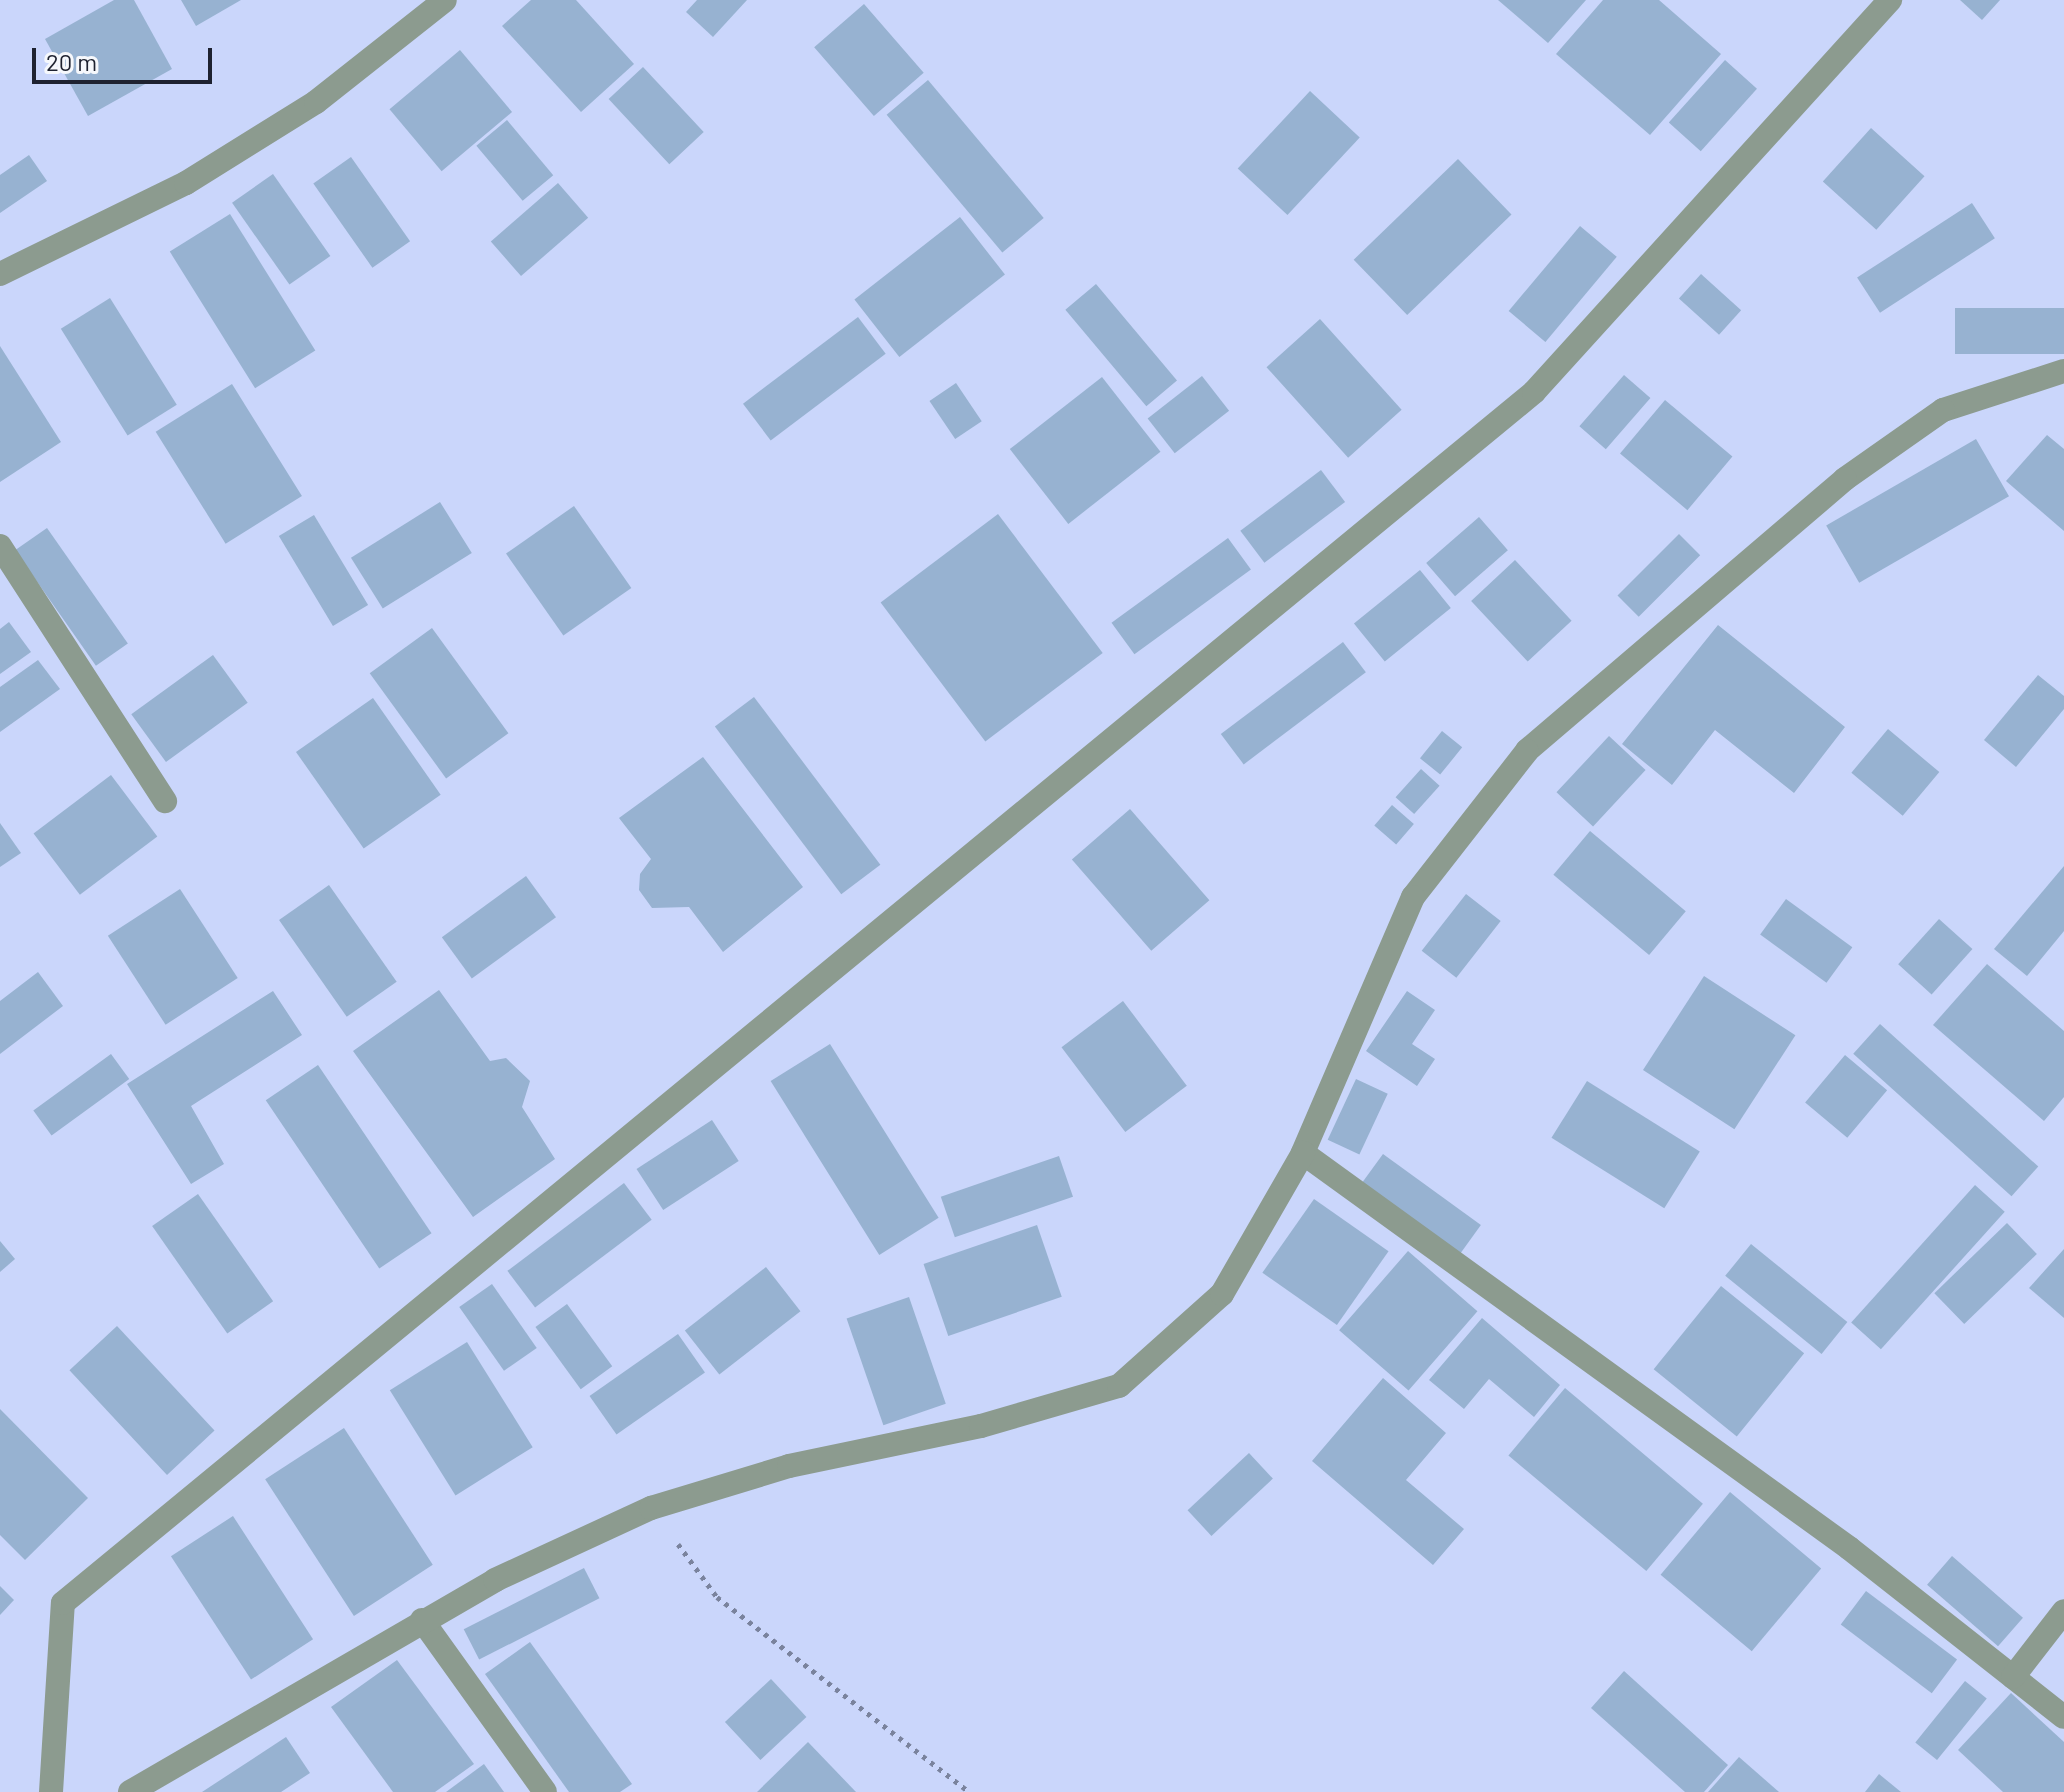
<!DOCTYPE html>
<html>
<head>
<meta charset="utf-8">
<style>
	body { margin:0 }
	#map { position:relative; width:2064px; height:1792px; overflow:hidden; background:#cad6fb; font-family:Barlow,sans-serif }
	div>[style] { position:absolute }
	.building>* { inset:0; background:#97b2d1; transform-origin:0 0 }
	.path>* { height:5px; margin-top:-2.5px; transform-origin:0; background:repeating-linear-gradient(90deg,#7a839d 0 4px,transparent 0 10px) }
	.minor>* { height:24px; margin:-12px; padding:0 12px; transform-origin:12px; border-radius:12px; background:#8c9b8f }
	span { translate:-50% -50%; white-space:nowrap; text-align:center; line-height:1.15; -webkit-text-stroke:7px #f6f8fc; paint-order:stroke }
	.scale { position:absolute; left:32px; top:48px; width:180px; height:36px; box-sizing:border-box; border:4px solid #1e2230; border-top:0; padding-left:10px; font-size:24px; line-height:28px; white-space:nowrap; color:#1e2230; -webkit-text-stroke:6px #f6f8fc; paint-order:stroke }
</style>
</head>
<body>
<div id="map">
	<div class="building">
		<i style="clip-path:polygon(114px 0,134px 0,172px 69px,88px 116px,45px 39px)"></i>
		<i style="clip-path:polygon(181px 0,241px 0,196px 26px)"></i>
		<i style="clip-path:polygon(531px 0,576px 0,634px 64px,581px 112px,502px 26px)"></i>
		<i style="clip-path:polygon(697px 0,747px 0,713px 37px,686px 12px)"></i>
		<i style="clip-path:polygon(1498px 0,1586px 0,1548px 43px)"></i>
		<i style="clip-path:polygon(1603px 0,1659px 0,1721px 54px,1650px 135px,1556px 54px)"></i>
		<i style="clip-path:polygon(1960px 0,2000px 0,1982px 20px)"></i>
		<i style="left:864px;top:4px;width:91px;height:66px;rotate:49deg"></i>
		<i style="left:460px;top:50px;width:81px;height:92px;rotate:50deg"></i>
		<i style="left:1725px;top:60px;width:43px;height:84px;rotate:42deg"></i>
		<i style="left:643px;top:67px;width:89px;height:47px;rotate:47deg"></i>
		<i style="left:928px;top:80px;width:180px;height:54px;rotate:50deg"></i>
		<i style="left:1310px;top:91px;width:68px;height:106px;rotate:43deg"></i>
		<i style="left:507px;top:120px;width:72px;height:40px;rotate:50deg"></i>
		<i style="left:1871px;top:128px;width:72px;height:72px;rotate:42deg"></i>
		<i style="clip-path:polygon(29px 155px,47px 181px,0 213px,0 175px)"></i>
		<i style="left:351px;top:157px;width:103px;height:46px;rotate:55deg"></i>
		<i style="left:1458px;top:159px;width:77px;height:145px;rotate:46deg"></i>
		<i style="left:273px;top:174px;width:100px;height:50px;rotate:55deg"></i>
		<i style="left:558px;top:183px;width:46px;height:89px;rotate:49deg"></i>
		<i style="left:1972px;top:203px;width:42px;height:137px;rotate:57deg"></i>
		<i style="left:230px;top:214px;width:161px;height:71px;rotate:58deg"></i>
		<i style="left:960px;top:217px;width:73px;height:134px;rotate:52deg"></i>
		<i style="left:1580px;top:226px;width:48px;height:111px;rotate:40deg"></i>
		<i style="left:1701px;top:274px;width:54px;height:33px;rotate:42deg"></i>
		<i style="left:1096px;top:284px;width:126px;height:40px;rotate:50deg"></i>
		<i style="left:110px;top:298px;width:126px;height:58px;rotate:58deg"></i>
		<i style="left:2064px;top:308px;width:46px;height:109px;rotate:90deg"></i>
		<i style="left:858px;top:317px;width:46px;height:144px;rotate:53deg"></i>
		<i style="left:1320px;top:319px;width:122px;height:72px;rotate:48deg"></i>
		<i style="clip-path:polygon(0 346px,61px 442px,0 482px)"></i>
		<i style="left:1624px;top:375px;width:35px;height:68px;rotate:41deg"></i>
		<i style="left:1202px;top:376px;width:44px;height:69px;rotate:52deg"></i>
		<i style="left:1102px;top:377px;width:95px;height:117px;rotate:52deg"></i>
		<i style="left:956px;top:383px;width:46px;height:32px;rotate:56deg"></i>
		<i style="left:232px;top:384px;width:132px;height:90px;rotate:58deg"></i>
		<i style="left:1665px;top:400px;width:88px;height:70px;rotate:40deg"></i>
		<i style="clip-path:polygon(2047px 435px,2064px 449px,2064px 531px,2006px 481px)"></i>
		<i style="left:1976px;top:439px;width:66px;height:173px;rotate:60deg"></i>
		<i style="left:1321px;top:470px;width:40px;height:101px;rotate:53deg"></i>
		<i style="left:440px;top:502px;width:60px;height:105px;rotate:58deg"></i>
		<i style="left:574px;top:506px;width:100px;height:83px;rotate:55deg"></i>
		<i style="left:998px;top:514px;width:174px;height:147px;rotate:53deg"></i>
		<i style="left:314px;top:515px;width:105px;height:41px;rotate:59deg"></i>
		<i style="left:1479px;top:517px;width:44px;height:70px;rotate:49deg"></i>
		<i style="left:47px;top:528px;width:141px;height:39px;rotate:55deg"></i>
		<i style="left:1679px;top:534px;width:30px;height:87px;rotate:45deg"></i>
		<i style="left:1228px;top:538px;width:39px;height:144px;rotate:54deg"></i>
		<i style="left:1515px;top:560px;width:83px;height:60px;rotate:47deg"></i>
		<i style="left:1420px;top:570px;width:49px;height:85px;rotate:51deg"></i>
		<i style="clip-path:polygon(9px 622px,31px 652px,0 674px,0 629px)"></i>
		<i style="clip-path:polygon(1718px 625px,1845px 727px,1794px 793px,1715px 730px,1672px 785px,1622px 744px)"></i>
		<i style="left:432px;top:628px;width:130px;height:77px;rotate:54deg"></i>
		<i style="left:1343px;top:642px;width:38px;height:153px;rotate:53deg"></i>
		<i style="left:213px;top:655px;width:59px;height:101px;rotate:54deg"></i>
		<i style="clip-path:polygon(38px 660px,60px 689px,0 732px,0 687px)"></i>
		<i style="clip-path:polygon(2038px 675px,2064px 696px,2064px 709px,2016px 767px,1984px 740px)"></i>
		<i style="left:754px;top:697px;width:210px;height:49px;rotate:53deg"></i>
		<i style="left:373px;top:698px;width:118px;height:94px;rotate:55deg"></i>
		<i style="left:1888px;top:729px;width:67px;height:57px;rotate:40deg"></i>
		<i style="left:1442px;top:731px;width:26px;height:35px;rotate:39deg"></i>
		<i style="left:1609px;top:736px;width:50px;height:77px;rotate:43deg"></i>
		<i style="clip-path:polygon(703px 757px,803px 887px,723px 952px,689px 907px,652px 908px,639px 890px,640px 874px,651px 859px,619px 818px)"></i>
		<i style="left:1421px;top:769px;width:25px;height:38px;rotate:42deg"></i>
		<i style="left:111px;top:775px;width:77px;height:97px;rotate:53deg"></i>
		<i style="left:1392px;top:805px;width:29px;height:27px;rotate:41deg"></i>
		<i style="left:1130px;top:809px;width:121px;height:77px;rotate:49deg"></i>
		<i style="clip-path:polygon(0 823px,21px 853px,0 867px)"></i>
		<i style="left:1590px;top:831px;width:125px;height:57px;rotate:40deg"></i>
		<i style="clip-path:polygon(2064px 866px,2064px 931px,2027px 976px,1994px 949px)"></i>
		<i style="left:526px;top:876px;width:51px;height:104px;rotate:54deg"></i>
		<i style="left:329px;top:885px;width:118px;height:61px;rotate:55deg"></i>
		<i style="left:180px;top:889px;width:106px;height:86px;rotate:57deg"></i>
		<i style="left:1466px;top:894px;width:44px;height:72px;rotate:38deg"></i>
		<i style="left:1786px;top:899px;width:82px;height:44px;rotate:36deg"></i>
		<i style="left:1939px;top:919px;width:45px;height:61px;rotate:42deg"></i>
		<i style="clip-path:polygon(1987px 964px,2064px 1031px,2064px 1097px,2044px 1121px,1933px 1025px)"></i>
		<i style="clip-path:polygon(38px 972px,63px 1006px,0 1054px,0 1001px)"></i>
		<i style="left:1704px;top:976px;width:109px;height:112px;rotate:33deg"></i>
		<i style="clip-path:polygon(439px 990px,490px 1061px,506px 1058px,530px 1081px,522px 1107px,555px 1159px,473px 1217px,353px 1051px)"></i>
		<i style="clip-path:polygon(273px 991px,302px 1035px,191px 1106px,224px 1164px,191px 1184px,127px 1084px)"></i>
		<i style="clip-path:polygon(1407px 991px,1435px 1010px,1412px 1044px,1435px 1059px,1417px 1086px,1366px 1051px)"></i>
		<i style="left:1123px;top:1001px;width:106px;height:77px;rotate:53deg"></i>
		<i style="left:1880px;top:1024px;width:213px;height:40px;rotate:42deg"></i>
		<i style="left:830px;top:1044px;width:205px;height:70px;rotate:58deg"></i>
		<i style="left:111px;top:1054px;width:31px;height:96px;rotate:54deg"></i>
		<i style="left:1845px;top:1055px;width:55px;height:62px;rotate:40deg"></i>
		<i style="left:318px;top:1065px;width:203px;height:63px;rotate:56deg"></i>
		<i style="left:1356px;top:1079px;width:35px;height:67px;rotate:25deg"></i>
		<i style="left:1587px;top:1081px;width:133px;height:67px;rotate:32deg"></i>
		<i style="left:712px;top:1120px;width:49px;height:90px;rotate:57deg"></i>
		<i style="left:1383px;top:1154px;width:121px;height:35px;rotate:36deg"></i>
		<i style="left:1059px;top:1156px;width:43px;height:125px;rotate:71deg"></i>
		<i style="left:624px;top:1183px;width:46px;height:146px;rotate:53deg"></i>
		<i style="left:1975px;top:1185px;width:40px;height:185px;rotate:42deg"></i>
		<i style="left:198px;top:1194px;width:131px;height:56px;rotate:55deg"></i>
		<i style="left:1314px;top:1199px;width:91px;height:90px;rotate:35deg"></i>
		<i style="left:2007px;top:1223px;width:43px;height:101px;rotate:46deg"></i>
		<i style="left:1037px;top:1225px;width:76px;height:120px;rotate:71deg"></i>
		<i style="clip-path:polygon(0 1241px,15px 1259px,0 1272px)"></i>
		<i style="left:1751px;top:1244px;width:124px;height:41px;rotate:39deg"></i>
		<i style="clip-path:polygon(2064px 1249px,2064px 1318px,2029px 1288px)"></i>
		<i style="left:1408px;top:1251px;width:92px;height:105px;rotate:41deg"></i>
		<i style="left:766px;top:1267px;width:56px;height:103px;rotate:52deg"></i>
		<i style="left:492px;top:1284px;width:78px;height:40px;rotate:55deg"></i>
		<i style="left:1721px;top:1286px;width:107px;height:107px;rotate:39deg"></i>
		<i style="left:909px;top:1297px;width:113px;height:66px;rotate:71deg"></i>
		<i style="left:567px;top:1304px;width:77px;height:39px;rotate:54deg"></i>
		<i style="clip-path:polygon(1482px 1318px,1560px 1385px,1534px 1417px,1489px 1379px,1464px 1409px,1429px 1380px)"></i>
		<i style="left:117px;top:1326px;width:143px;height:65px;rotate:47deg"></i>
		<i style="left:678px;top:1334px;width:47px;height:108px;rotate:55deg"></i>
		<i style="left:467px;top:1342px;width:124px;height:91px;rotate:58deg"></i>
		<i style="clip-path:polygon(1383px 1378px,1446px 1433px,1406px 1480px,1464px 1529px,1433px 1565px,1312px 1461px)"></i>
		<i style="left:1565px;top:1388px;width:180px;height:88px;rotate:40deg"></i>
		<i style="clip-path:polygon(0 1409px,88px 1498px,25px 1560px,0 1535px)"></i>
		<i style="left:344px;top:1428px;width:163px;height:94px;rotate:57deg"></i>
		<i style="left:1249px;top:1453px;width:35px;height:84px;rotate:47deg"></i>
		<i style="left:1730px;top:1492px;width:119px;height:108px;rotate:40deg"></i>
		<i style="left:233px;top:1516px;width:147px;height:74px;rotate:57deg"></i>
		<i style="left:1952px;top:1556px;width:94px;height:38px;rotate:41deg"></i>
		<i style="left:584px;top:1568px;width:34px;height:135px;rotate:63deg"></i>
		<i style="clip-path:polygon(0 1586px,14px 1600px,0 1615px)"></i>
		<i style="left:1866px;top:1591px;width:114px;height:42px;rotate:37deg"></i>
		<i style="clip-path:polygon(530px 1642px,632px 1784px,620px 1792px,569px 1792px,485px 1674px)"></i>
		<i style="clip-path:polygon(397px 1660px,474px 1764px,435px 1792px,393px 1792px,331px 1707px)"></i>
		<i style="clip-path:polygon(1624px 1671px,1728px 1765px,1704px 1792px,1685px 1792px,1591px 1708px)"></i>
		<i style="left:771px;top:1679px;width:52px;height:63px;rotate:47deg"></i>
		<i style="left:1965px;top:1681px;width:28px;height:79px;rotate:39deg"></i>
		<i style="clip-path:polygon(2011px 1693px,2064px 1742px,2064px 1792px,2003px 1792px,1958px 1750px)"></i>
		<i style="clip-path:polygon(286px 1737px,310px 1773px,281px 1792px,202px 1792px)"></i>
		<i style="clip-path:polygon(808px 1742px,856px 1792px,757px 1792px)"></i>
		<i style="clip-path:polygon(1739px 1757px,1779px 1792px,1708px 1792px)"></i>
		<i style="clip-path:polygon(484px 1764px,504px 1792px,446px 1792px)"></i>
		<i style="clip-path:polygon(1879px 1774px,1901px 1792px,1865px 1792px)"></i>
	</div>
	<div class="path">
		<i style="left:678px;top:1544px;width:66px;rotate:53.7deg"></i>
		<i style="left:717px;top:1597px;width:319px;rotate:37.7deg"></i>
	</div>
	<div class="minor">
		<i style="left:0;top:274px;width:207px;rotate:-26.1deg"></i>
		<i style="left:186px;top:183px;width:153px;rotate:-31.9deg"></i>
		<i style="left:316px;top:102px;width:164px;rotate:-38.3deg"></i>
		<i style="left:2064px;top:371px;width:127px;rotate:162.1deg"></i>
		<i style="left:1943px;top:410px;width:120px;rotate:144.9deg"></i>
		<i style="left:1845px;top:479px;width:418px;rotate:139.5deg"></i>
		<i style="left:1527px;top:751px;width:185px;rotate:128deg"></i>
		<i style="left:1413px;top:897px;width:279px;rotate:113.3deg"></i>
		<i style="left:1303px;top:1153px;width:674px;rotate:35.88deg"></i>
		<i style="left:1849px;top:1548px;width:273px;rotate:38.2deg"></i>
		<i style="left:0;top:546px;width:304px;rotate:57.1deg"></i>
		<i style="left:422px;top:1620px;width:211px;rotate:54.4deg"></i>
		<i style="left:2013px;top:1677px;width:83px;rotate:-52.3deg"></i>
		<i style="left:51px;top:1792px;width:189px;rotate:-86.4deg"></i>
		<i style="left:63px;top:1603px;width:1905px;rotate:-39.46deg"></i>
		<i style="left:1534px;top:392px;width:530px;rotate:-47.76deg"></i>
		<i style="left:130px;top:1792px;width:422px;rotate:-30.1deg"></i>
		<i style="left:495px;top:1580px;width:172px;rotate:-24.8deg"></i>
		<i style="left:651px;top:1508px;width:144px;rotate:-16.9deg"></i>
		<i style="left:789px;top:1466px;width:196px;rotate:-11.8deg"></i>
		<i style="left:981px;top:1426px;width:144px;rotate:-16.2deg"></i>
		<i style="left:1119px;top:1386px;width:138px;rotate:-41.8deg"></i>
		<i style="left:1222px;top:1294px;width:163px;rotate:-60.1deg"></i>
	</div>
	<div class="scale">20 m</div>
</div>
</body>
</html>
